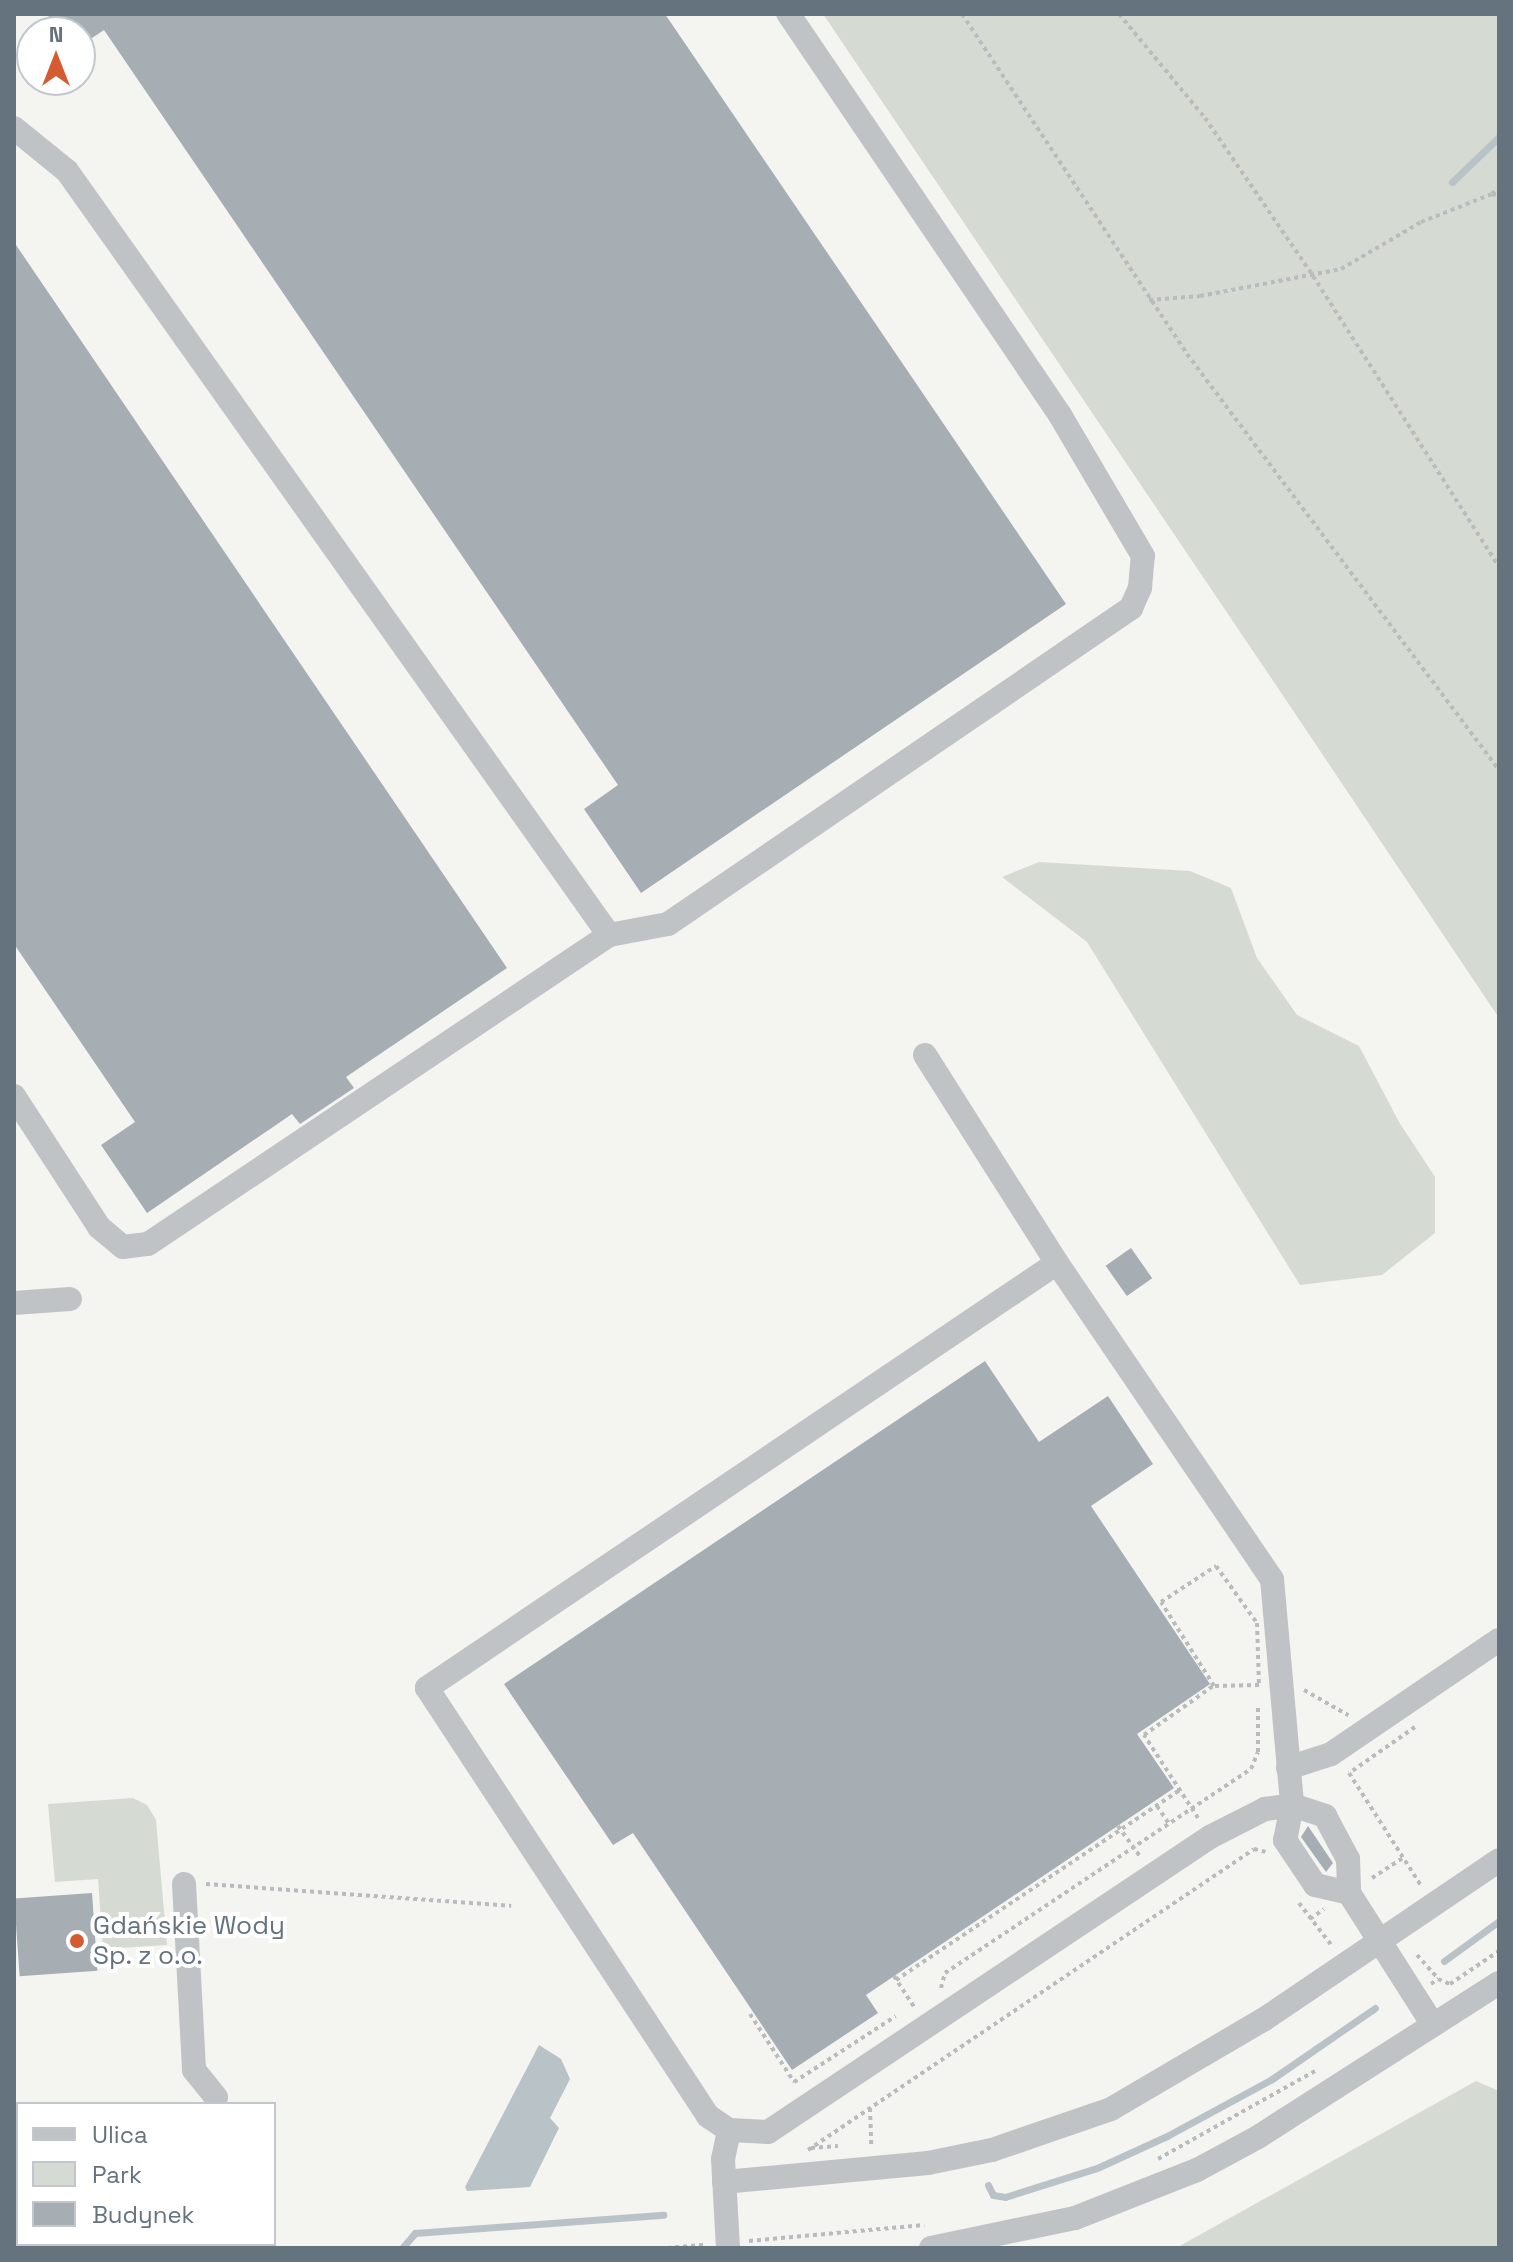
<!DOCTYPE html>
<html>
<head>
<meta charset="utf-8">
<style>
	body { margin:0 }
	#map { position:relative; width:1513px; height:2262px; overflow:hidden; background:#f4f4f1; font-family:"Space Grotesk",sans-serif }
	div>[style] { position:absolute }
	.green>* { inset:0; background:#d5dbd2 }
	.water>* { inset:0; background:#b9c3c7 }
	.stream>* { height:7px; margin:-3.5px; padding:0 3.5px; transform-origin:3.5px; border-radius:3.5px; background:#b9c3c7 }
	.building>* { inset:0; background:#a7aeb3; transform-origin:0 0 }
	.path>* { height:4px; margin-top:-2px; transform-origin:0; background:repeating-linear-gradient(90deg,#b9bbbd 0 4px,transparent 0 8px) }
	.minor>* { height:24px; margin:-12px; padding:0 12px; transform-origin:12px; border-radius:12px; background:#bfc3c6 }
	.dots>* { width:22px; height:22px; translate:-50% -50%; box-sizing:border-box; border:4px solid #fff; border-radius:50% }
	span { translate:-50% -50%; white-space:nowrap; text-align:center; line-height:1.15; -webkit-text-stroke:8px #fff; paint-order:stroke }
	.poi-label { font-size:26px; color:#65737f }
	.left { translate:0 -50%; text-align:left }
	.frame { position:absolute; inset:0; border:16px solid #65737f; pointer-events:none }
	.legend { position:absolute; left:16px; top:2102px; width:260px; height:144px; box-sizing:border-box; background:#fff; border:2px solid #c1c7cc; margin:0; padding:10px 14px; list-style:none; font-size:24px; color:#65737f }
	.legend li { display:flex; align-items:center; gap:16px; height:40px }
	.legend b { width:40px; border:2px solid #c1c7cc }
	.north { position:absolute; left:16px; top:16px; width:80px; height:80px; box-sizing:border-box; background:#fff; border:2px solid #c1c7cc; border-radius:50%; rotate:0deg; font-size:22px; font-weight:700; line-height:32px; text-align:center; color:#65737f }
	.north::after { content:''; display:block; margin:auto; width:28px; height:36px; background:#d55b30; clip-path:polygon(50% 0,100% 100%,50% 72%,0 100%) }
</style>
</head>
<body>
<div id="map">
	<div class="green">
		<i style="clip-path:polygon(823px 14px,1499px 14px,1499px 1018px,1286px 700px)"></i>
		<i style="clip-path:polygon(1039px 862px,1190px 871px,1231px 888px,1257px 958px,1297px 1015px,1359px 1046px,1399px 1122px,1435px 1177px,1435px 1233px,1382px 1275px,1300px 1285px,1087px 942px,1002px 877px)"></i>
		<i style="clip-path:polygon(133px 1798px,147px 1805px,156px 1820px,167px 1945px,103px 1949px,98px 1879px,55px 1882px,48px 1804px)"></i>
		<i style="clip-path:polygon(1476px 2081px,1499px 2091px,1499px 2248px,1176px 2248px)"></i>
	</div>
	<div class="water">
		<i style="clip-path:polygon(539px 2045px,561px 2059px,570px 2079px,550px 2118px,559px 2128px,530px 2187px,467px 2191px,465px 2187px)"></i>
	</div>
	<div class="stream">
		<i style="left:1452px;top:182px;width:65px;rotate:-43.8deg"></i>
		<i style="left:1444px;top:1961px;width:68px;rotate:-36deg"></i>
		<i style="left:988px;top:2185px;width:11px;rotate:63deg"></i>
		<i style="left:993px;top:2195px;width:12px;rotate:9deg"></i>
		<i style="left:1005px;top:2197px;width:96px;rotate:-17.5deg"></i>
		<i style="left:1097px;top:2168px;width:77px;rotate:-24.6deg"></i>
		<i style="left:1167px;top:2136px;width:119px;rotate:-28.5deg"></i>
		<i style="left:1272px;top:2079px;width:125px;rotate:-34.6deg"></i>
		<i style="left:402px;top:2248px;width:20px;rotate:-49deg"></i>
		<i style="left:415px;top:2233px;width:249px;rotate:-4.2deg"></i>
	</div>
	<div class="building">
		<i style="clip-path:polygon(47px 14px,665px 14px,1066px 604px,641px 893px,584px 809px,618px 785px,104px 30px,80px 46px,80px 32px,59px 32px)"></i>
		<i style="clip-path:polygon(14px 242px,507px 968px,346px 1077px,354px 1088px,300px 1124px,292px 1114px,147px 1213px,101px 1145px,135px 1122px,14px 944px)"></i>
		<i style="left:1131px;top:1248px;width:37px;height:31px;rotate:55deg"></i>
		<i style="clip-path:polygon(985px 1361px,1039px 1442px,1108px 1396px,1153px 1464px,1091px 1506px,1210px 1684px,1137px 1734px,1174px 1788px,866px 1995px,878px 2013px,792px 2070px,633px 1833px,613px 1845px,504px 1684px)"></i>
		<i style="clip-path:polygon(1308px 1826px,1333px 1863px,1326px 1872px,1301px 1837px)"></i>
		<i style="left:92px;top:1893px;width:78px;height:78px;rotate:86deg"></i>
	</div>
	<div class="path">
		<i style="left:962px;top:14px;width:408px;rotate:56.5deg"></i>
		<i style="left:1187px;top:354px;width:520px;rotate:53.13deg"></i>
		<i style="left:1119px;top:14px;width:135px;rotate:50.4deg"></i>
		<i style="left:1205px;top:118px;width:191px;rotate:55.6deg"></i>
		<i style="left:1313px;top:276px;width:345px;rotate:57.4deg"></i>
		<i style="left:1492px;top:194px;width:10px;rotate:-45deg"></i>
		<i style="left:1149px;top:300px;width:51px;rotate:-4.5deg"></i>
		<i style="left:1200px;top:296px;width:144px;rotate:-10.8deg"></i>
		<i style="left:1341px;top:269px;width:93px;rotate:-30.4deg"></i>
		<i style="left:1421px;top:222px;width:76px;rotate:-21.5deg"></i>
		<i style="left:1492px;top:194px;width:7px;rotate:16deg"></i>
		<i style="left:1216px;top:1566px;width:70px;rotate:54.3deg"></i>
		<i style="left:1257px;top:1623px;width:62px;rotate:88.2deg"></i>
		<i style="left:1259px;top:1685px;width:45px;rotate:178.7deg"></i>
		<i style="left:1214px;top:1686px;width:99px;rotate:-122.2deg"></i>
		<i style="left:1161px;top:1602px;width:66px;rotate:-33.2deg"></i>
		<i style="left:1304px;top:1690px;width:51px;rotate:29.6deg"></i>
		<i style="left:1415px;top:1727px;width:80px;rotate:145.1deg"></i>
		<i style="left:1349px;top:1773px;width:135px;rotate:57.4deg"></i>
		<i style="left:1157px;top:1806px;width:22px;rotate:56deg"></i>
		<i style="left:1198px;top:1818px;width:99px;rotate:-123deg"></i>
		<i style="left:1144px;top:1735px;width:85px;rotate:-35.4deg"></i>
		<i style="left:1118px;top:1826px;width:39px;rotate:54deg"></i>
		<i style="left:1372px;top:1878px;width:37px;rotate:-33deg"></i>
		<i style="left:206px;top:1884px;width:306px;rotate:4.1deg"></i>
		<i style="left:1299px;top:1903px;width:54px;rotate:52.5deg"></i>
		<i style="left:1310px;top:1919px;width:17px;rotate:-36deg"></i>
		<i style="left:1417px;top:1955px;width:31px;rotate:48deg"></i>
		<i style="left:894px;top:1976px;width:38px;rotate:57deg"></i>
		<i style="left:896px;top:1980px;width:342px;rotate:-33.8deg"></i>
		<i style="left:1431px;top:1984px;width:9px;rotate:-36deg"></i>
		<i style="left:1438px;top:1979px;width:13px;rotate:23deg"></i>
		<i style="left:1450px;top:1984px;width:59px;rotate:-34deg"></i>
		<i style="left:941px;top:1988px;width:16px;rotate:-75deg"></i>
		<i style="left:945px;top:1973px;width:368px;rotate:-33.7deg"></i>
		<i style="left:1251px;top:1769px;width:18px;rotate:-68deg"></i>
		<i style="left:1258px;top:1752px;width:48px;rotate:-90deg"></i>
		<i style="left:750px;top:2014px;width:81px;rotate:57.1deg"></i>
		<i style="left:794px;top:2082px;width:121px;rotate:-32.9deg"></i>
		<i style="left:870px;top:2108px;width:36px;rotate:88deg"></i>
		<i style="left:811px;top:2148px;width:27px;rotate:-4deg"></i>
		<i style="left:808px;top:2150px;width:538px;rotate:-34.01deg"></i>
		<i style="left:1254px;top:1849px;width:12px;rotate:14deg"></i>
		<i style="left:1158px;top:2159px;width:180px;rotate:-29.3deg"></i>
		<i style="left:749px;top:2241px;width:176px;rotate:-5.2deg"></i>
		<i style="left:667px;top:2248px;width:38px;rotate:-5deg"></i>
	</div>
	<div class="minor">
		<i style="left:14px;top:128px;width:68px;rotate:39.1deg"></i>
		<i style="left:67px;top:171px;width:937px;rotate:54.65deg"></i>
		<i style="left:925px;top:1055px;width:246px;rotate:57.6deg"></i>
		<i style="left:1057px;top:1263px;width:382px;rotate:55.8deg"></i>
		<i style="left:1272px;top:1579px;width:227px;rotate:84.9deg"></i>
		<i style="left:1292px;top:1805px;width:36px;rotate:101deg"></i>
		<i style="left:1285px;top:1840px;width:54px;rotate:56.3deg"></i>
		<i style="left:1315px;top:1885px;width:35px;rotate:13deg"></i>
		<i style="left:14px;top:1096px;width:156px;rotate:57deg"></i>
		<i style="left:99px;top:1227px;width:31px;rotate:40deg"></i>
		<i style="left:123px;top:1247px;width:25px;rotate:-7deg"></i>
		<i style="left:148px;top:1244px;width:555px;rotate:-33.83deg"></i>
		<i style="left:609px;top:935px;width:60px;rotate:-10.6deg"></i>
		<i style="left:668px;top:924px;width:561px;rotate:-34.31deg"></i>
		<i style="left:1131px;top:608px;width:22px;rotate:-66deg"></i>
		<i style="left:1140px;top:588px;width:32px;rotate:-85deg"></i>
		<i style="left:1143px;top:556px;width:164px;rotate:-120.5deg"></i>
		<i style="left:1060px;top:415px;width:485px;rotate:-124.1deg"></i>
		<i style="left:1057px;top:1263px;width:760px;rotate:146deg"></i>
		<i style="left:427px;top:1688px;width:512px;rotate:56.71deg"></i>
		<i style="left:708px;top:2116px;width:25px;rotate:34deg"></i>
		<i style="left:729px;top:2130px;width:39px;rotate:3deg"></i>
		<i style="left:768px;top:2132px;width:531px;rotate:-33.72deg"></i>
		<i style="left:1210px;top:1837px;width:62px;rotate:-27deg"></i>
		<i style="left:1265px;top:1809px;width:27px;rotate:-8deg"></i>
		<i style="left:1292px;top:1805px;width:35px;rotate:18deg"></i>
		<i style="left:1325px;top:1816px;width:49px;rotate:61.9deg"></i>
		<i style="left:1348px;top:1859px;width:34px;rotate:88deg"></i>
		<i style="left:1349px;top:1893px;width:156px;rotate:57.5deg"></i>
		<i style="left:14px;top:1303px;width:56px;rotate:-4.1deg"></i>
		<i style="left:1288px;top:1768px;width:45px;rotate:-18deg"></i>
		<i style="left:1331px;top:1754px;width:203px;rotate:-34.2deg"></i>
		<i style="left:184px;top:1884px;width:186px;rotate:86.9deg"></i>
		<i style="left:194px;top:2070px;width:35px;rotate:51deg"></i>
		<i style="left:724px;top:2182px;width:205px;rotate:-5.3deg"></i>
		<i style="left:928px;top:2163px;width:65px;rotate:-11.5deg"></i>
		<i style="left:992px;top:2150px;width:126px;rotate:-19deg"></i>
		<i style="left:1111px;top:2109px;width:176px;rotate:-30.4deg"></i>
		<i style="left:1263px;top:2020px;width:285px;rotate:-34.1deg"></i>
		<i style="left:14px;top:2195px;width:4px;rotate:-14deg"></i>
		<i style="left:234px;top:2244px;width:4px;rotate:90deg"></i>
		<i style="left:728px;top:2248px;width:89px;rotate:-93.2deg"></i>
		<i style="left:723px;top:2159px;width:30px;rotate:-78deg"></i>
		<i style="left:931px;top:2248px;width:147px;rotate:-11.8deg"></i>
		<i style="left:1075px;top:2218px;width:131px;rotate:-21.5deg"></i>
		<i style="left:1197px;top:2170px;width:69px;rotate:-28.4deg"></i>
		<i style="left:1258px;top:2137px;width:286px;rotate:-32.6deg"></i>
	</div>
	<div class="dots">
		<i style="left:77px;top:1941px;background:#d55b30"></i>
	</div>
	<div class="poi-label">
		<span class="left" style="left:93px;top:1941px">Gdańskie Wody<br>Sp. z o.o.</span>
	</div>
	<div class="frame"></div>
	<ul class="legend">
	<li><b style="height:10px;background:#bfc3c6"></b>Ulica</li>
	<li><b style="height:22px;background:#d5dbd2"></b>Park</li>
	<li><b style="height:22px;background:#a7aeb3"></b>Budynek</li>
	</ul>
	<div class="north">N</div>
</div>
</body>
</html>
